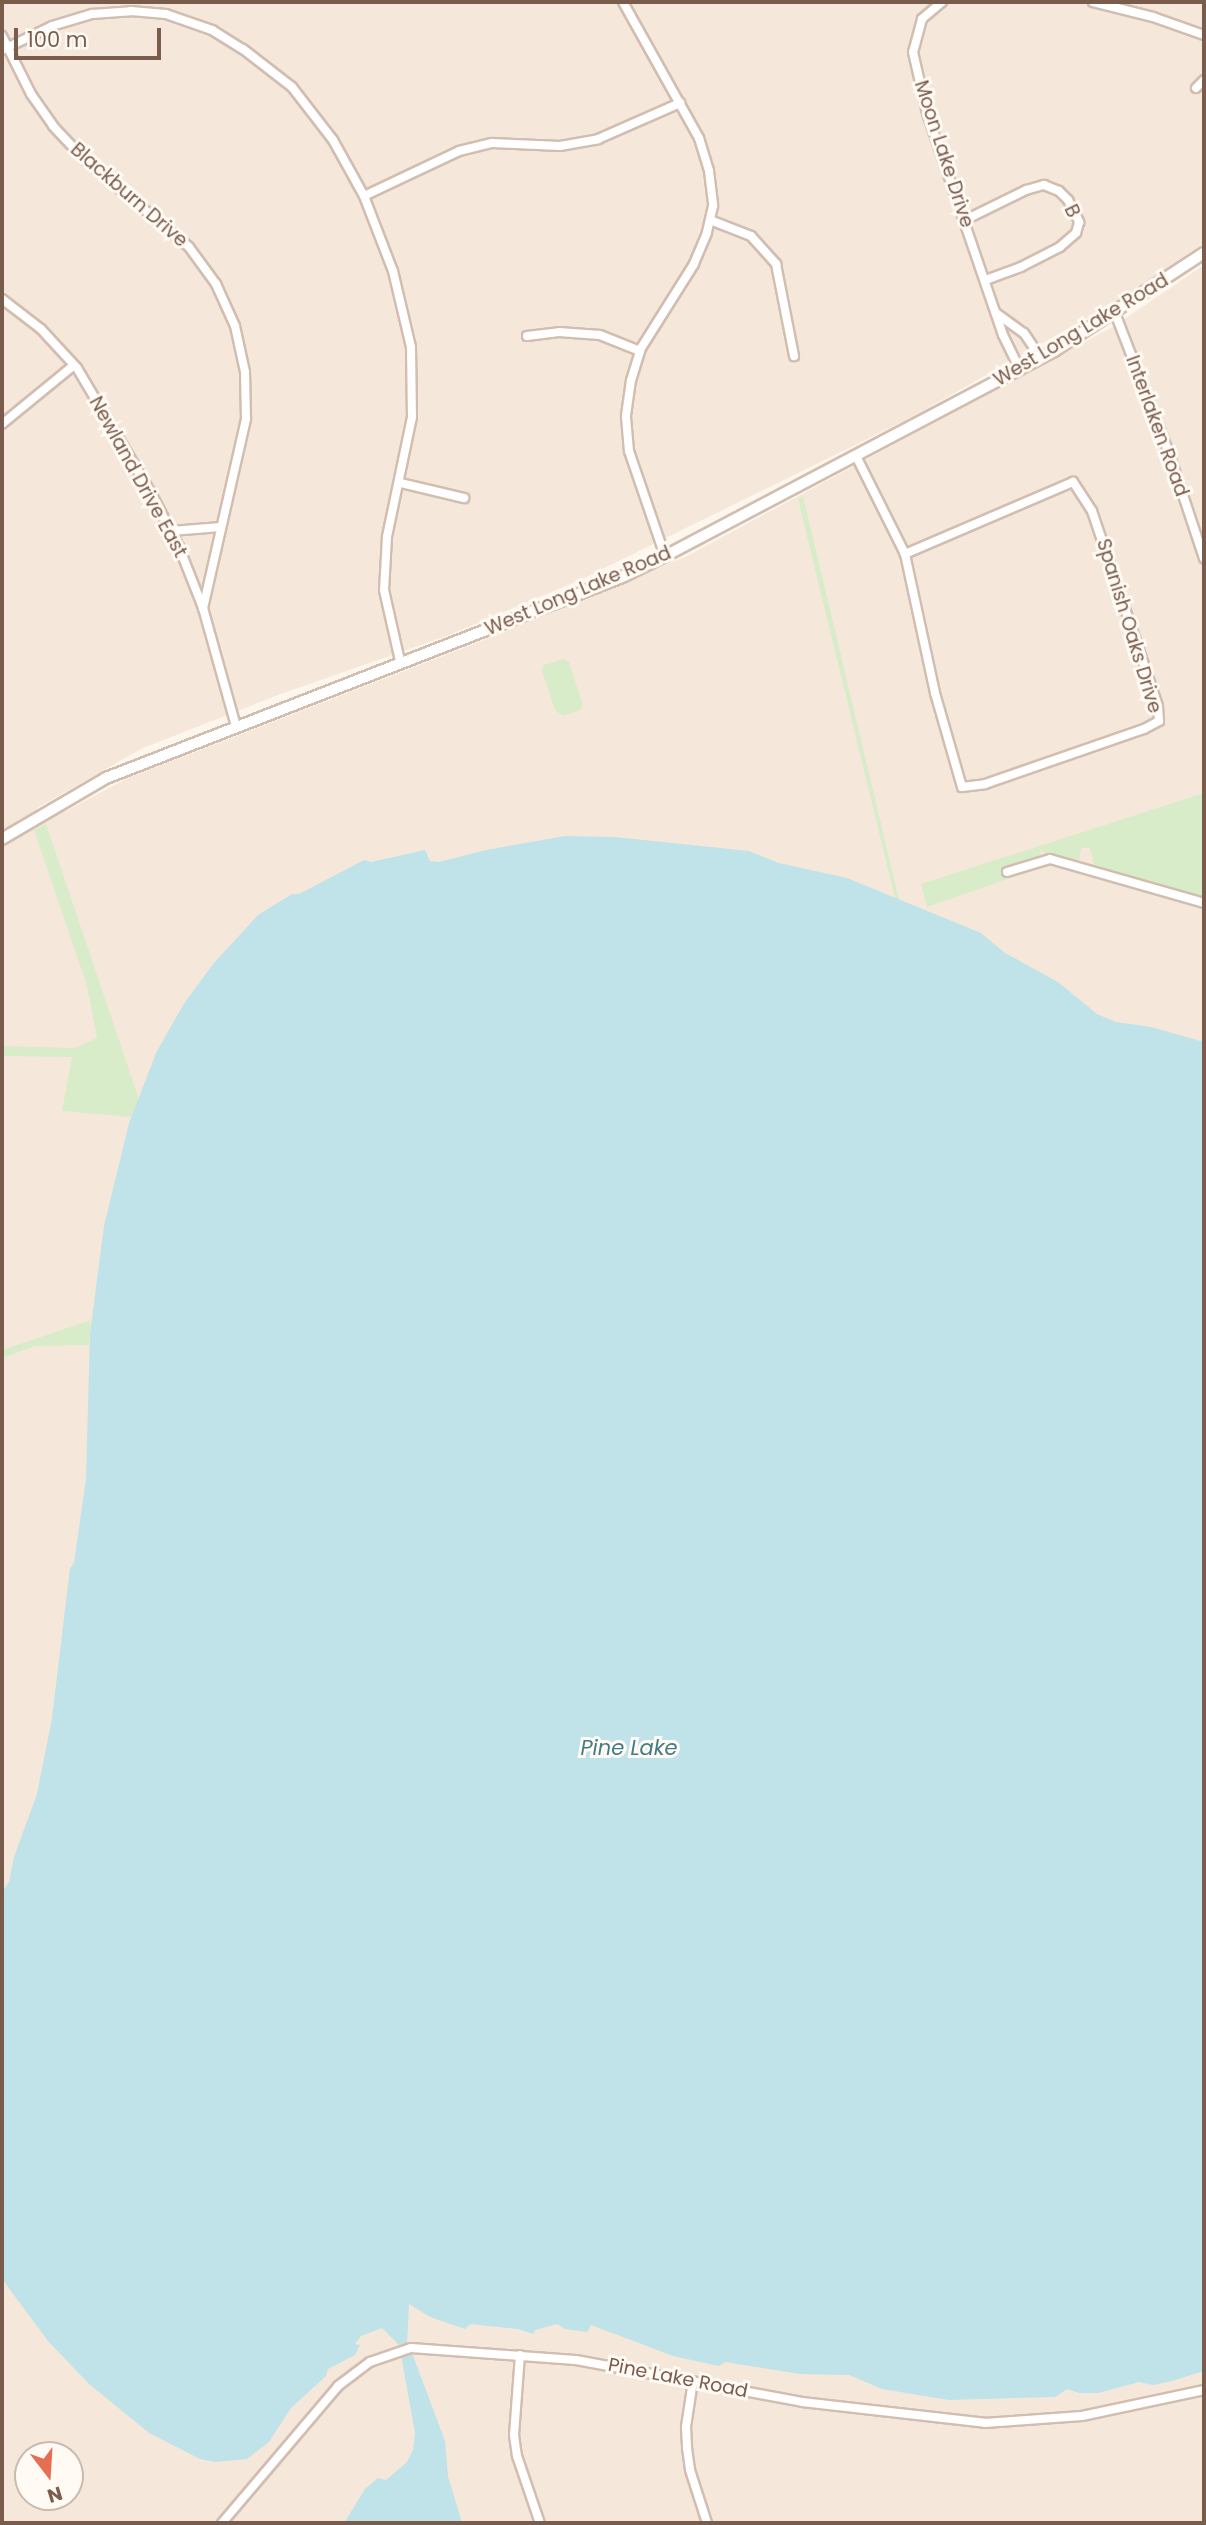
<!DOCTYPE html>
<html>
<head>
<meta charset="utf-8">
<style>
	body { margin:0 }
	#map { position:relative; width:1206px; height:2525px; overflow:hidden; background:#fdf6ec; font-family:Poppins,sans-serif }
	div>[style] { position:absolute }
	.residential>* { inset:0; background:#f5e8da }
	.green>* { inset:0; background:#d8ecc9 }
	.water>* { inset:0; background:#bfe3e8 }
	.roads { filter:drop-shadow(2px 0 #d1beb0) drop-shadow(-2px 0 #d1beb0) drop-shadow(0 2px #d1beb0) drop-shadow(0 -2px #d1beb0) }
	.minor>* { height:8px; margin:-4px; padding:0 4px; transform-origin:4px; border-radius:4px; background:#fff }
	.secondary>* { height:10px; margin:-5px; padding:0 5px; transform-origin:5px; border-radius:5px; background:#fff }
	span { translate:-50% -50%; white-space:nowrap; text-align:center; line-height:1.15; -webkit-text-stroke:6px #fffaf3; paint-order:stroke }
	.street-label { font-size:19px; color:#7a5c4d }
	.water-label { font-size:21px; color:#437c86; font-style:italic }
	.frame { position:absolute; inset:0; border:4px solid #7a5c4d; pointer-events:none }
	.north { position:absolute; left:14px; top:2441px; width:70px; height:70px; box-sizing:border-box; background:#fffaf3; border:2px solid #cabbb1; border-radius:50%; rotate:163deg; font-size:19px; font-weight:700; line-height:28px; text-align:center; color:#7a5c4d }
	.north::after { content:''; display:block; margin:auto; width:24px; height:32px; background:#e76f51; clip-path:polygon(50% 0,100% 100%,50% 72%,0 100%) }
	.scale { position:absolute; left:14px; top:28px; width:147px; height:32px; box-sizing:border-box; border:4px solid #7a5c4d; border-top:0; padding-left:9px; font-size:21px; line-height:24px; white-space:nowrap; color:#7a5c4d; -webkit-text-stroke:5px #fffaf3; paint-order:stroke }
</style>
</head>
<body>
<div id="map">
	<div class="residential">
		<i style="clip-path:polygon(2px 2px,1204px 2px,1204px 243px,1110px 305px,912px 417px,580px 580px,449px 635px,278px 695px,143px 748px,37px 808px,43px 823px,128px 778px,461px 649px,687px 556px,1114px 326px,1204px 265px,1204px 1063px,56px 1812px,2px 1932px)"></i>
		<i style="clip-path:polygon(evenodd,1204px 2169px,1204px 2523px,2px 2523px,2px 2258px,512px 2202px,1204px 2169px,28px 2455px,70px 2455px,70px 2497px,28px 2497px,28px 2455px)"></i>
	</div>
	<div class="green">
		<i style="clip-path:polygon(803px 496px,900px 904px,896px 902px,798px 499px)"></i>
		<i style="clip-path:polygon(564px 659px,569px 662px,583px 705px,580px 710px,563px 716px,555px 710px,542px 671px,543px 665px)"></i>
		<i style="clip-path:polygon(1204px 793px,1204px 897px,1094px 865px,1090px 848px,1081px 848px,1079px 860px,1043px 852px,1039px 848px,1045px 866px,927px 907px,921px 884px)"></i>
		<i style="clip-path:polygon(46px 824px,144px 1114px,131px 1117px,62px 1111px,72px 1057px,2px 1056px,2px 1046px,75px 1048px,97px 1038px,87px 986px,34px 830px)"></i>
		<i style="clip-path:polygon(91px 1320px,89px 1345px,35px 1346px,2px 1358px,2px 1350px)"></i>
	</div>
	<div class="water">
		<i style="clip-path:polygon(565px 836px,615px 837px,749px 851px,779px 863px,847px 878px,981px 933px,1005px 953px,1058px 982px,1097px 1014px,1116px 1022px,1151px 1027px,1204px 1042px,1204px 2371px,1172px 2381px,1153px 2385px,1139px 2382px,1098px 2393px,1079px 2393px,1067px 2389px,1055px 2397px,949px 2400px,882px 2389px,849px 2375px,800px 2374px,725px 2362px,719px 2366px,673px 2356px,591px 2325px,587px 2332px,565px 2329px,557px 2324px,535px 2330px,533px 2334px,518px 2329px,470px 2324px,465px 2329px,430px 2317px,409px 2304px,407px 2343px,399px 2345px,382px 2328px,361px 2336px,355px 2344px,360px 2345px,355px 2355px,328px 2369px,326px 2376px,291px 2408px,269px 2442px,247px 2459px,215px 2462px,200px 2459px,149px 2433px,89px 2384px,48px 2341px,2px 2279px,2px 1892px,9px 1882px,14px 1857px,37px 1794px,52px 1718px,70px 1568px,74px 1563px,86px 1479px,90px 1334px,104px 1226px,129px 1123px,156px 1053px,183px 1005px,213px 964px,258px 915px,292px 894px,299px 894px,364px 860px,371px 862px,425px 850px,430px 861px,439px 862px,486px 850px)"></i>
		<i style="clip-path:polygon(412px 2353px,445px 2441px,448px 2476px,462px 2523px,344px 2523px,365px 2489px,378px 2478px,386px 2480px,407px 2462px,413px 2450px,415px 2433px,401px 2355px)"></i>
	</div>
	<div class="roads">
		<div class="minor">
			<i style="left:623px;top:2px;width:156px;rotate:60.8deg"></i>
			<i style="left:699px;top:138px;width:34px;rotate:73deg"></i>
			<i style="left:709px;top:171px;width:35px;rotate:83deg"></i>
			<i style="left:713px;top:206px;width:28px;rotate:103deg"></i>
			<i style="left:707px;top:233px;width:34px;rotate:113deg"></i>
			<i style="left:694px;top:264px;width:99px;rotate:122.2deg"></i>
			<i style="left:641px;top:348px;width:34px;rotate:107deg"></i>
			<i style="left:631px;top:380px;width:37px;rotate:98deg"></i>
			<i style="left:626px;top:417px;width:34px;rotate:85deg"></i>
			<i style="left:629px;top:451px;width:111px;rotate:71.1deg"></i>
			<i style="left:942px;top:2px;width:26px;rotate:140deg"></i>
			<i style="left:922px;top:19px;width:34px;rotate:105deg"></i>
			<i style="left:913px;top:52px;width:63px;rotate:77.1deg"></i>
			<i style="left:927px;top:113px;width:235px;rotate:71.1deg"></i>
			<i style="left:1003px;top:335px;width:39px;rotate:64deg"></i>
			<i style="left:1093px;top:2px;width:62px;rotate:14deg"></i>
			<i style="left:1153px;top:17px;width:54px;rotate:19.4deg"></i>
			<i style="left:2px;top:36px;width:65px;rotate:63.4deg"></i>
			<i style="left:31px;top:94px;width:39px;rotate:55deg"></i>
			<i style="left:53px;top:126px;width:44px;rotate:46.8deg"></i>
			<i style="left:83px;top:158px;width:138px;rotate:40deg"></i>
			<i style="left:189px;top:247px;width:46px;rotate:53.9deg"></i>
			<i style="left:216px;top:284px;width:46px;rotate:65.7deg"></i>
			<i style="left:235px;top:326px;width:47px;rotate:77.7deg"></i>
			<i style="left:245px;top:372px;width:47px;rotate:88.8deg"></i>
			<i style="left:246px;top:419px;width:194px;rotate:102.8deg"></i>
			<i style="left:2px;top:50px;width:55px;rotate:-25.6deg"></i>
			<i style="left:52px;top:26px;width:42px;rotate:-16.7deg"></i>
			<i style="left:92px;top:14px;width:39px;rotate:-4deg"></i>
			<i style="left:131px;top:11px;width:35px;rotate:5deg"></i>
			<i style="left:166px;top:14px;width:49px;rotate:19.2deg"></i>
			<i style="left:212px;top:30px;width:36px;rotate:32deg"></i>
			<i style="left:243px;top:49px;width:62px;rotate:37.8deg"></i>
			<i style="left:292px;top:87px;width:67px;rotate:52.3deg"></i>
			<i style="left:333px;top:140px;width:64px;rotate:61deg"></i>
			<i style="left:364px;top:196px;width:80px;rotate:68.9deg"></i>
			<i style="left:393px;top:271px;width:78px;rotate:76.7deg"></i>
			<i style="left:411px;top:347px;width:70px;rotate:89.2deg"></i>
			<i style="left:412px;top:417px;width:123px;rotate:101.8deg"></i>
			<i style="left:387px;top:537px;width:53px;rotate:93.2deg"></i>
			<i style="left:384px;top:590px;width:73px;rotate:77.3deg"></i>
			<i style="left:1196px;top:88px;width:11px;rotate:-45deg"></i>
			<i style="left:364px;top:196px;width:105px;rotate:-25.3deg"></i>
			<i style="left:459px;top:151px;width:34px;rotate:-14deg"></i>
			<i style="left:492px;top:143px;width:68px;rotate:2.5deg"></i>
			<i style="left:560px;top:146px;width:39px;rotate:-10deg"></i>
			<i style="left:598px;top:139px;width:90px;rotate:-23.7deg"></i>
			<i style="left:710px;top:220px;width:44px;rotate:21.3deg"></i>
			<i style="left:751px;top:236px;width:38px;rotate:48deg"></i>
			<i style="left:776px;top:264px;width:94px;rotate:78.9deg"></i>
			<i style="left:965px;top:220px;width:68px;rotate:-26.2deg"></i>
			<i style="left:1026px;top:190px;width:19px;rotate:-16deg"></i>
			<i style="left:1044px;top:185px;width:16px;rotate:22deg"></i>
			<i style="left:1059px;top:191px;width:13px;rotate:45deg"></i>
			<i style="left:1068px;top:200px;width:25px;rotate:63deg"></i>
			<i style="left:1079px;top:222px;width:11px;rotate:105deg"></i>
			<i style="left:1076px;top:233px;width:21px;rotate:139deg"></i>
			<i style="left:1060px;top:247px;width:44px;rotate:152.9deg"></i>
			<i style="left:1021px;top:267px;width:37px;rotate:160deg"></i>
			<i style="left:2px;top:299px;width:49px;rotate:37.6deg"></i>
			<i style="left:41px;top:329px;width:53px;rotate:47.3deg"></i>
			<i style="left:77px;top:368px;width:145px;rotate:59.4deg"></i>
			<i style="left:151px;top:493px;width:61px;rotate:62.6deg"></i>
			<i style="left:179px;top:547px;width:66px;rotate:68.5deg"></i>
			<i style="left:203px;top:608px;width:123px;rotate:74.4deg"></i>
			<i style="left:996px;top:313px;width:34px;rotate:36deg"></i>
			<i style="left:1024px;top:333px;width:30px;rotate:56deg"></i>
			<i style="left:1115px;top:313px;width:150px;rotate:68.9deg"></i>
			<i style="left:1169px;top:453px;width:111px;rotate:71.6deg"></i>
			<i style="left:527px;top:336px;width:32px;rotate:-7deg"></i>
			<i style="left:559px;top:332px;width:41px;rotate:4.2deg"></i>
			<i style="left:600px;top:335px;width:43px;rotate:21.8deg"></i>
			<i style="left:2px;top:424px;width:93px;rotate:-39.3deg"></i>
			<i style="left:856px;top:456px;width:110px;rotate:63.4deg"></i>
			<i style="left:905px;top:554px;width:142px;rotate:77.8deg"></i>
			<i style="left:935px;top:693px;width:98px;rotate:74deg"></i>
			<i style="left:962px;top:787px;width:23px;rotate:-7deg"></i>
			<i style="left:985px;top:784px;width:168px;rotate:-19.1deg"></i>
			<i style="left:1144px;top:729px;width:17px;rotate:-28deg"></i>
			<i style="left:1159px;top:721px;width:15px;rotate:-94deg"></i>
			<i style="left:1158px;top:706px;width:206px;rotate:-108.7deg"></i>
			<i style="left:1092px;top:511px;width:35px;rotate:-123deg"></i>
			<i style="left:1073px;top:482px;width:183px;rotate:156.8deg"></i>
			<i style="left:401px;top:483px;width:65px;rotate:13.4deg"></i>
			<i style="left:171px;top:531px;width:50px;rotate:-4.6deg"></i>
			<i style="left:1007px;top:872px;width:45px;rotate:-16.8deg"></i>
			<i style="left:1050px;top:859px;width:160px;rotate:15.9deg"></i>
			<i style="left:520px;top:2355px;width:80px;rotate:94.3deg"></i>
			<i style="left:514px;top:2435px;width:21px;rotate:82deg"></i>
			<i style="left:517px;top:2456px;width:71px;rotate:71.1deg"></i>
			<i style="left:693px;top:2381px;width:47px;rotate:98.7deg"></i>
			<i style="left:686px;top:2427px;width:21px;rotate:87deg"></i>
			<i style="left:687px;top:2448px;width:22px;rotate:82deg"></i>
			<i style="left:690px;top:2470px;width:56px;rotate:72.2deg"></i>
			<i style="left:222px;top:2523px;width:180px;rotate:-49.7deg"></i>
			<i style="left:338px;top:2386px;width:40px;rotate:-37deg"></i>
			<i style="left:370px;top:2362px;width:43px;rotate:-18.9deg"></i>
			<i style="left:411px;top:2348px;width:165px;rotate:4.2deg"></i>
			<i style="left:576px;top:2360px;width:230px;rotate:10.5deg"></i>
			<i style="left:802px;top:2402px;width:184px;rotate:6.5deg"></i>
			<i style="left:985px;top:2423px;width:97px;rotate:-4.1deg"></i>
			<i style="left:1082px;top:2416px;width:125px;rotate:-12deg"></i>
		</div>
		<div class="secondary">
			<i style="left:2px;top:839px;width:121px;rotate:-30.4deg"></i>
			<i style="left:106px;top:778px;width:554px;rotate:-21.28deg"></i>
			<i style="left:622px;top:577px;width:48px;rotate:-26deg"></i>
			<i style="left:665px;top:556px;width:440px;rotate:-27.8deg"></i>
			<i style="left:1054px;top:351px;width:179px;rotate:-33.2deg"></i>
		</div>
	</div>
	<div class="street-label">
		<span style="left:944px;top:154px;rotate:72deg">Moon Lake Drive</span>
		<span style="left:129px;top:195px;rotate:41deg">Blackburn Drive</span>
		<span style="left:1072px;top:211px;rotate:64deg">B</span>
		<span style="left:1081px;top:330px;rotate:-31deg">West Long Lake Road</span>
		<span style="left:1157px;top:426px;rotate:70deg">Interlaken Road</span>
		<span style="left:138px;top:477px;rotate:61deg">Newland Drive East</span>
		<span style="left:578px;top:591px;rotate:-23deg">West Long Lake Road</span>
		<span style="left:1129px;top:626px;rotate:73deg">Spanish Oaks Drive</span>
		<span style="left:678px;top:2378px;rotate:11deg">Pine Lake Road</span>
	</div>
	<div class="water-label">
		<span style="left:629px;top:1748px">Pine Lake</span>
	</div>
	<div class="frame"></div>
	<div class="north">N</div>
	<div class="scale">100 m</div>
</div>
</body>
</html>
